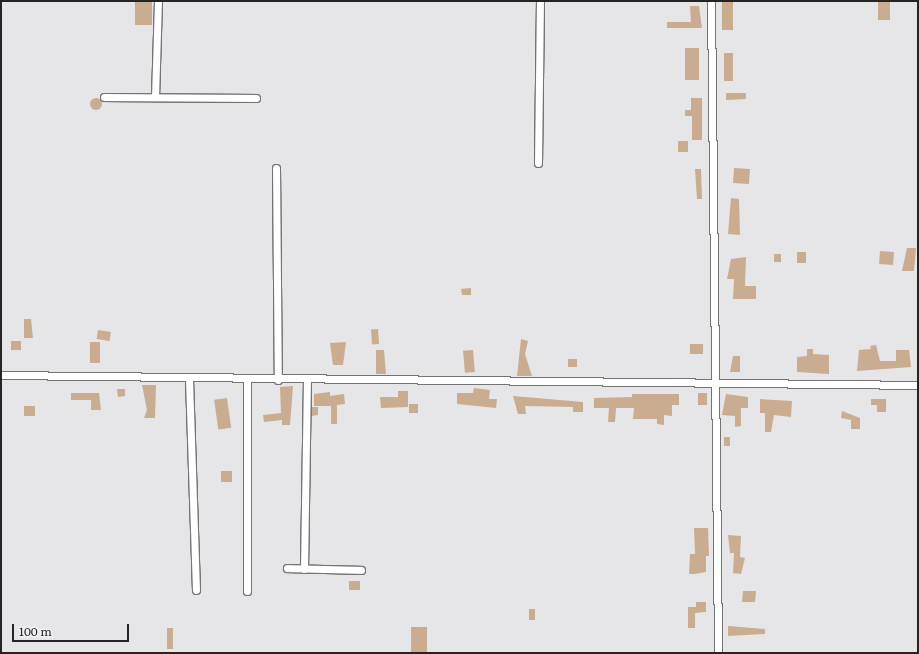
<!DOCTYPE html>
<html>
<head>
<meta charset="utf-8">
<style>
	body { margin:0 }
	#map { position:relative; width:919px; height:654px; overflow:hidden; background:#e6e5e8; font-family:Literata,serif }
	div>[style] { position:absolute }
	.building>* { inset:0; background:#caac90; transform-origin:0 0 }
	.round { border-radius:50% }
	.roads { filter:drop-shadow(1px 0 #747376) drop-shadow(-1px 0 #747376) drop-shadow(0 1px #747376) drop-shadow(0 -1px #747376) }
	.street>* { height:7px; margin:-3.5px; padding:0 3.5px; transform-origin:3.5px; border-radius:3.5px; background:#fff }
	span { translate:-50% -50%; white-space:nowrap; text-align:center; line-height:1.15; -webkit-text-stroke:4px #f3f2f5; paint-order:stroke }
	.frame { position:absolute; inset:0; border:2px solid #252425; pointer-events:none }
	.scale { position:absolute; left:12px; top:624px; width:117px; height:18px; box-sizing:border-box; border:2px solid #252425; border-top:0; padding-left:5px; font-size:12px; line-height:14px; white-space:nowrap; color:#252425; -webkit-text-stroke:3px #f3f2f5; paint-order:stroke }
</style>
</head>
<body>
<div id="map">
	<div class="building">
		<i style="left:135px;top:1px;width:17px;height:24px"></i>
		<i style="left:722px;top:1px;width:11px;height:29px"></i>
		<i style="left:878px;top:1px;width:12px;height:19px"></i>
		<i style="clip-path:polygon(690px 6px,699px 6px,702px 28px,667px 28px,667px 22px,691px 22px)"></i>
		<i style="left:685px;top:48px;width:14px;height:32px"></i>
		<i style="left:724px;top:53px;width:9px;height:28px"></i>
		<i style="clip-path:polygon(726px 93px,746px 93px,746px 99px,726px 100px)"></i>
		<i style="clip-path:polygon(691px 98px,702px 98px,702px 140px,692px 140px,692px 116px,685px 116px,685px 110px,691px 110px)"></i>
		<i class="round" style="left:90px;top:98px;width:12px;height:12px"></i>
		<i style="left:678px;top:141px;width:10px;height:11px"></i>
		<i style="left:734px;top:168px;width:16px;height:15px;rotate:4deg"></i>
		<i style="clip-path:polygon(695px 169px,701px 169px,702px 199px,697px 199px)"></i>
		<i style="clip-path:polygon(731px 198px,739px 199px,740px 235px,728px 234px)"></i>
		<i style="clip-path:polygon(907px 248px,916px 248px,914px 271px,902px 271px)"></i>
		<i style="left:880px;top:251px;width:14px;height:13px;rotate:4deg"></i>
		<i style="left:797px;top:252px;width:9px;height:11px"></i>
		<i style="left:774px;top:254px;width:7px;height:8px"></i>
		<i style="clip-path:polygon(746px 257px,745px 286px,756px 286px,756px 299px,733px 299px,734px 279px,727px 279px,731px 259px)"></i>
		<i style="clip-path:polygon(471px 288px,471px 295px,462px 295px,461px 289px)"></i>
		<i style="clip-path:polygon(24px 319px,31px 319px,33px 338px,24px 338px)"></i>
		<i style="left:378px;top:329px;width:15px;height:7px;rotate:86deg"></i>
		<i style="left:98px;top:330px;width:13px;height:9px;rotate:9deg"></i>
		<i style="clip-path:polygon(521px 339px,528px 341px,525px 354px,532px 376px,517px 376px)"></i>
		<i style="left:11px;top:341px;width:10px;height:9px"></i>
		<i style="left:90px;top:342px;width:10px;height:21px"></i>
		<i style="clip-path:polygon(346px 342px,343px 365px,333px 365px,330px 343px)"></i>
		<i style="left:703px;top:344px;width:10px;height:13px;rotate:90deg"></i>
		<i style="clip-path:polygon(876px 345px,880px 361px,896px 361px,896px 350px,909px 350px,911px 367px,857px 371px,859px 350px,871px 349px,870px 346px)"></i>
		<i style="clip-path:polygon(807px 349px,813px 349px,813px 354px,829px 355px,829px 374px,797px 372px,797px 357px,807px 356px)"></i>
		<i style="clip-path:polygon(376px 350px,384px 350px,386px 374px,376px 374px)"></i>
		<i style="left:473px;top:350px;width:22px;height:10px;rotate:85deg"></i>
		<i style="clip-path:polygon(733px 356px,740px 356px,740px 372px,730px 372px)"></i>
		<i style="left:568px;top:359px;width:9px;height:8px"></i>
		<i style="clip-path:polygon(142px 385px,156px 385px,155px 418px,144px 418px,147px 410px)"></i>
		<i style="clip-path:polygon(293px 386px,290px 425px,282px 425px,282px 420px,264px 422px,263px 415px,281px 413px,280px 387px)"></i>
		<i style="clip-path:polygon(474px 388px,490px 390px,489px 399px,497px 399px,496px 408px,457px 404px,457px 393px,473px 393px)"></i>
		<i style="clip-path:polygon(117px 389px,125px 389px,125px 396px,118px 397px)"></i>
		<i style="clip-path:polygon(398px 391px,408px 391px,408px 407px,381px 408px,380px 397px,398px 397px)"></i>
		<i style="clip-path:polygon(330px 392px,330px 396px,344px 394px,345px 404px,337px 405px,337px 424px,331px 424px,331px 406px,314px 406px,314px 394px)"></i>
		<i style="clip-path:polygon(71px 393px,99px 393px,101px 410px,91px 410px,91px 400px,71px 400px)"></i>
		<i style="left:698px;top:393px;width:9px;height:12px"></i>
		<i style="clip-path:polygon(632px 394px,679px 394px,679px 405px,672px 405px,672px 416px,664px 415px,664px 425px,657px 424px,657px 419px,633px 419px,634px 408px,616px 408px,615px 422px,608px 422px,609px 408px,594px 408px,594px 398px,632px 397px)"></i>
		<i style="clip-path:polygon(726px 394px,748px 397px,748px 408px,741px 408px,741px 426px,735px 427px,735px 416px,722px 415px)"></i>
		<i style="clip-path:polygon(513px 396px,583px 402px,583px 412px,573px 412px,573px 407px,525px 406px,526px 414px,518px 414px)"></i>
		<i style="left:227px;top:398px;width:30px;height:13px;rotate:82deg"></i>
		<i style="clip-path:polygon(760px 399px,792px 401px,791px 417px,774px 415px,771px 432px,765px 432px,765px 413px,760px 413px)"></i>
		<i style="clip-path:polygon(871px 399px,886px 399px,886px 412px,877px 412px,877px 405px,871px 405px)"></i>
		<i style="left:409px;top:404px;width:9px;height:9px"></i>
		<i style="left:24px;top:406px;width:11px;height:10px"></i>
		<i style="clip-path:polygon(312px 407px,318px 407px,318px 415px,311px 416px)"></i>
		<i style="clip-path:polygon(842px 411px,860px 418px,860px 429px,851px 429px,851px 420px,841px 418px)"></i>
		<i style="left:724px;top:437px;width:6px;height:9px"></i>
		<i style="left:221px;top:471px;width:11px;height:11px"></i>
		<i style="clip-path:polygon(694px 528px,708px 528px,709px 556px,706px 556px,706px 572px,695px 574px,689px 574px,690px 554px,695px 554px)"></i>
		<i style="clip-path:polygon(728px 535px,741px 536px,740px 557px,745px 558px,741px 574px,733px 573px,734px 553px,730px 553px)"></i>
		<i style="left:349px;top:581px;width:11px;height:9px"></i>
		<i style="clip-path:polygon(743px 591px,756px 591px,755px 602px,742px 602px)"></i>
		<i style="clip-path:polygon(696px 602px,706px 602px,706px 612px,695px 613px,695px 628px,688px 628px,688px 607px,696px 607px)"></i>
		<i style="left:529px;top:609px;width:6px;height:11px"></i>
		<i style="clip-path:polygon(728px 626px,765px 629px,765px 634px,728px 636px)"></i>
		<i style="left:411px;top:627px;width:16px;height:26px"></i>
		<i style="left:167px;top:628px;width:6px;height:21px"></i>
	</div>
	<div class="roads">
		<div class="street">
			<i style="left:711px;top:1px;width:652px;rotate:89.38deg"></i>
			<i style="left:104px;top:97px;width:152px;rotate:0.4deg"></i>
			<i style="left:155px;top:97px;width:96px;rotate:-88.2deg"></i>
			<i style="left:538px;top:163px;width:162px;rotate:-89.3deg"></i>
			<i style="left:276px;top:168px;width:212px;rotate:89.5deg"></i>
			<i style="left:1px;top:375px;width:917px;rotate:0.62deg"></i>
			<i style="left:189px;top:379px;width:211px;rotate:88.1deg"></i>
			<i style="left:247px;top:380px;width:211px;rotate:90deg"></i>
			<i style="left:287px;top:568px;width:74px;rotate:1.5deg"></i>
			<i style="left:304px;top:569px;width:188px;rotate:-89.1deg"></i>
		</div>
	</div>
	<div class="frame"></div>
	<div class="scale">100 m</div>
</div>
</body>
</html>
